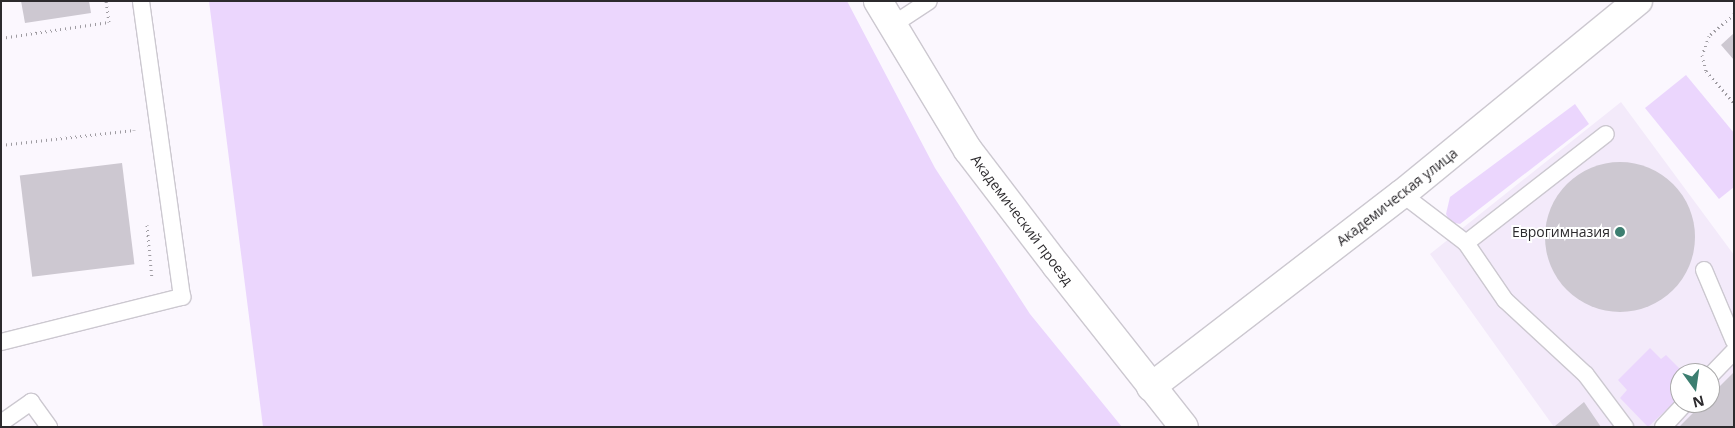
<!DOCTYPE html>
<html>
<head>
<meta charset="utf-8">
<style>
  body { margin:0 }
  #map { position:relative; width:1735px; height:428px; overflow:hidden; background:#fbf7fe; font-family:"Open Sans",sans-serif }
  div>[style] { position:absolute }
  .built>* { inset:0; background:#f3eafa }
  .green>* { inset:0; background:#ebd6fd }
  .building>* { inset:0; background:#cdc8d1; transform-origin:0 0 }
  .round { border-radius:50% }
  .path>* { height:3px; margin-top:-1.5px; transform-origin:0; background:repeating-linear-gradient(90deg,#9f9ca2 0 1px,transparent 0 5px) }
  .roads { filter:drop-shadow(1px 0 #ccc8d0) drop-shadow(-1px 0 #ccc8d0) drop-shadow(0 1px #ccc8d0) drop-shadow(0 -1px #ccc8d0) }
  .service>* { height:16px; margin:-8px; padding:0 8px; transform-origin:8px; border-radius:8px; background:#fff }
  .minor>* { height:28px; margin:-14px; padding:0 14px; transform-origin:14px; border-radius:14px; background:#fff }
  .dots>* { width:14px; height:14px; translate:-50% -50%; box-sizing:border-box; border:2px solid #fff; border-radius:50% }
  span { translate:-50% -50%; white-space:nowrap; text-align:center; line-height:1.15; -webkit-text-stroke:4px #fff; paint-order:stroke }
  .street-label { font-size:14px; color:#2c2a2d }
  .poi-label { font-size:14px; color:#2c2a2d }
  .right { translate:-100% -50%; text-align:right }
  .frame { position:absolute; inset:0; border:2px solid #2c2a2d; pointer-events:none }
  .north { position:absolute; left:1670px; top:363px; width:50px; height:50px; box-sizing:border-box; background:#fff; border:1px solid #abaaab; border-radius:50%; rotate:166deg; font-size:14px; font-weight:700; line-height:20px; text-align:center; color:#2c2a2d }
  .north::after { content:''; display:block; margin:auto; width:18px; height:22px; background:#3c7e70; clip-path:polygon(50% 0,100% 100%,50% 72%,0 100%) }
</style>
</head>
<body>
<div id="map">
  <div class="built">
    <i style="clip-path:polygon(evenodd,1621px 102px,1734px 255px,1734px 427px,1554px 427px,1430px 254px,1621px 102px,1680px 373px,1710px 373px,1710px 403px,1680px 403px,1680px 373px)"></i>
  </div>
  <div class="green">
    <i style="clip-path:polygon(209px 1px,847px 1px,935px 168px,1030px 314px,1122px 427px,263px 427px)"></i>
    <i style="clip-path:polygon(1686px 75px,1734px 133px,1734px 187px,1719px 199px,1645px 108px)"></i>
    <i style="clip-path:polygon(1575px 104px,1589px 124px,1460px 224px,1450px 222px,1446px 214px,1450px 197px)"></i>
    <i style="clip-path:polygon(1650px 348px,1661px 359px,1666px 355px,1684px 373px,1680px 373px,1680px 397px,1648px 427px,1620px 398px,1627px 390px,1618px 380px)"></i>
  </div>
  <div class="building">
    <i style="clip-path:polygon(21px 1px,89px 1px,91px 13px,25px 23px)"></i>
    <i style="clip-path:polygon(1734px 33px,1734px 60px,1721px 45px)"></i>
    <i class="round" style="left:1545px;top:162px;width:150px;height:150px"></i>
    <i style="left:122px;top:163px;width:102px;height:103px;rotate:83deg"></i>
    <i style="clip-path:polygon(1734px 372px,1734px 427px,1679px 427px,1703px 403px,1710px 403px,1710px 396px)"></i>
    <i style="clip-path:polygon(1584px 402px,1601px 427px,1556px 427px,1555px 426px)"></i>
  </div>
  <div class="path">
    <i style="left:1734px;top:14px;width:33px;rotate:139deg"></i>
    <i style="left:1709px;top:36px;width:20px;rotate:110deg"></i>
    <i style="left:1702px;top:55px;width:16px;rotate:76deg"></i>
    <i style="left:1706px;top:71px;width:43px;rotate:48.8deg"></i>
    <i style="left:1px;top:38px;width:109px;rotate:-8.4deg"></i>
    <i style="left:109px;top:22px;width:21px;rotate:-98deg"></i>
    <i style="left:1px;top:145px;width:134px;rotate:-6.4deg"></i>
    <i style="left:134px;top:130px;width:2px;rotate:90deg"></i>
    <i style="left:147px;top:225px;width:54px;rotate:84.7deg"></i>
  </div>
  <div class="roads">
    <div class="service">
      <i style="left:891px;top:26px;width:45px;rotate:-33.3deg"></i>
      <i style="left:1402px;top:194px;width:81px;rotate:37.4deg"></i>
      <i style="left:1466px;top:243px;width:177px;rotate:-37.9deg"></i>
      <i style="left:1466px;top:243px;width:69px;rotate:55.6deg"></i>
      <i style="left:1505px;top:300px;width:110px;rotate:42.8deg"></i>
      <i style="left:1586px;top:375px;width:65px;rotate:53.1deg"></i>
      <i style="left:1704px;top:270px;width:77px;rotate:67.1deg"></i>
      <i style="left:1px;top:342px;width:187px;rotate:-14deg"></i>
      <i style="left:182px;top:297px;width:299px;rotate:-97.9deg"></i>
      <i style="left:1710px;top:376px;width:35px;rotate:-46deg"></i>
      <i style="left:1px;top:423px;width:37px;rotate:-35deg"></i>
      <i style="left:31px;top:402px;width:31px;rotate:54deg"></i>
      <i style="left:1663px;top:427px;width:33px;rotate:-47deg"></i>
    </div>
    <div class="minor">
      <i style="left:878px;top:1px;width:174px;rotate:58.9deg"></i>
      <i style="left:968px;top:150px;width:145px;rotate:52.6deg"></i>
      <i style="left:1056px;top:265px;width:206px;rotate:51.7deg"></i>
      <i style="left:1151px;top:387px;width:317px;rotate:-37.6deg"></i>
      <i style="left:1402px;top:194px;width:305px;rotate:-39.3deg"></i>
    </div>
  </div>
  <div class="dots">
    <i style="left:1620px;top:232px;background:#3c7e70"></i>
  </div>
  <div class="street-label">
    <span style="left:1397px;top:197px;rotate:-38deg">Академическая улица</span>
    <span style="left:1022px;top:220px;rotate:53deg">Академический проезд</span>
  </div>
  <div class="poi-label">
    <span class="right" style="left:1610px;top:232px">Еврогимназия</span>
  </div>
  <div class="frame"></div>
  <div class="north">N</div>
</div>
</body>
</html>
